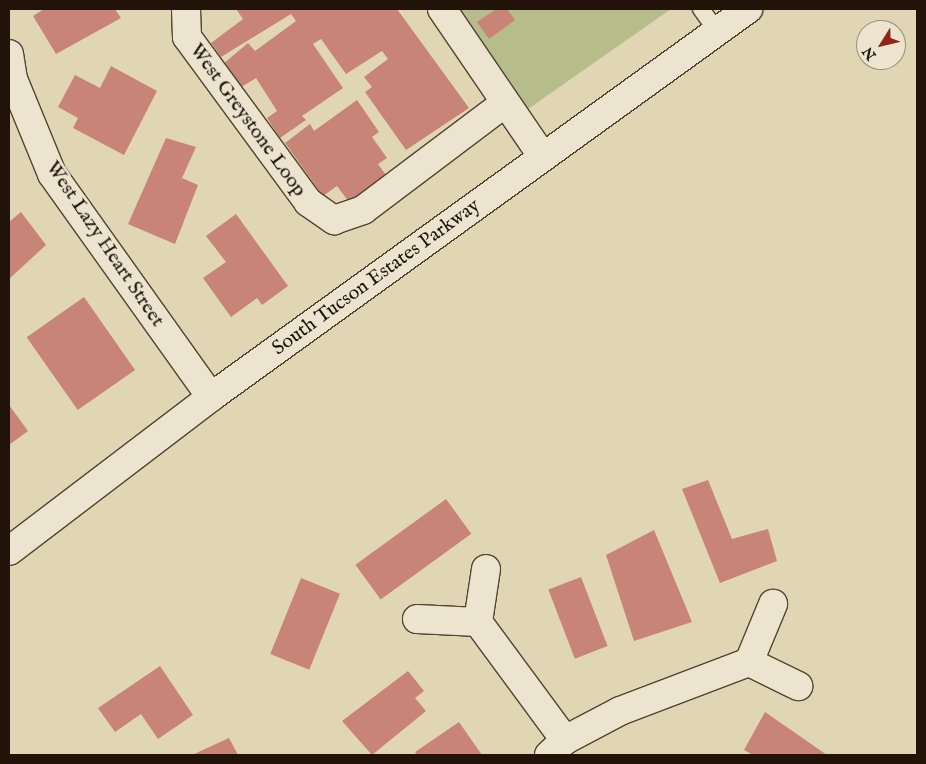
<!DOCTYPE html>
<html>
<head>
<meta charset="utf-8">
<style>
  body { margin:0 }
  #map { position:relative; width:926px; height:764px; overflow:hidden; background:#e1d6b3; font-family:"IM FELL English",serif }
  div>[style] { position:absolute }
  .green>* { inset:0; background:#b7bd8a }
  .building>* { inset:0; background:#c88476; transform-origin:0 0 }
  .roads { filter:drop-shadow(1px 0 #514432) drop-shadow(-1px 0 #514432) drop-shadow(0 1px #514432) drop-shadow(0 -1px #514432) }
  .service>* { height:16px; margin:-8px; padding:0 8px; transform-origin:8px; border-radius:8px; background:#ece4ce }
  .minor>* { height:28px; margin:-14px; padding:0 14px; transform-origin:14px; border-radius:14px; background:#ece4ce }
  span { translate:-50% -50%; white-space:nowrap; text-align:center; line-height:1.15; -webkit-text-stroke:5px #ece4ce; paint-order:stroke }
  .street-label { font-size:20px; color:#211307 }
  .frame { position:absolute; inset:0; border:10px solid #211307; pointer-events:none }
  .north { position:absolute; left:856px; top:20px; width:50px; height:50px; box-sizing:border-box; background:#ece4ce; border:1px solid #9b907e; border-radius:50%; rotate:234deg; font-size:14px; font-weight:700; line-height:20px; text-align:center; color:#211307 }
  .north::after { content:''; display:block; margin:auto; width:18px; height:22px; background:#8f2418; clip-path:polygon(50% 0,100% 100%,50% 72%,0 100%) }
</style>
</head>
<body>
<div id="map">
  <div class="green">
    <i style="clip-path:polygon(457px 9px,671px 9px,528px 109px)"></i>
  </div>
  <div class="building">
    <i style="clip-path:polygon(44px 9px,115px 9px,121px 18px,56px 54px,33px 16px)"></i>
    <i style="clip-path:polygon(236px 9px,397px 9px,469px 108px,406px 150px,365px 92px,372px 87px,364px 77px,388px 59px,382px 51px,346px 74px,321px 39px,313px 44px,343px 88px,302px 116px,306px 120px,280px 138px,267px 118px,277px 111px,256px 78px,238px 89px,223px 64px,248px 43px,255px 51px,296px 21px,291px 14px,221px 57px,211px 43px,243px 19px)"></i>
    <i style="clip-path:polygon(496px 9px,507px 9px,515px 20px,489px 39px,477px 22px)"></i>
    <i style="clip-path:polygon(111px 66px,157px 91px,124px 155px,73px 128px,78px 118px,58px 107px,75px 75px,100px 88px)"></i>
    <i style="clip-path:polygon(357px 100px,379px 132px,372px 137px,387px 158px,378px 164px,386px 175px,349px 202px,337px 186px,323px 196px,285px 143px,310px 124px,314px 131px)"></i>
    <i style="clip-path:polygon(166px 138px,196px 147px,182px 178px,198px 185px,175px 244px,128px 224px)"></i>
    <i style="clip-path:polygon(21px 212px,46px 245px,9px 279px,9px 222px)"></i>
    <i style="clip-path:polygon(236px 214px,288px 286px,262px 305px,257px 298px,231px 317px,203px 278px,226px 262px,206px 236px)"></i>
    <i style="left:84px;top:297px;width:89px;height:70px;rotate:55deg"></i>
    <i style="clip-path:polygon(9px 405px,28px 431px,9px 445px)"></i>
    <i style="clip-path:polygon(708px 480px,732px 539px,768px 529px,777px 561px,720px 583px,682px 489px)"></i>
    <i style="left:446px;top:499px;width:43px;height:112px;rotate:54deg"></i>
    <i style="clip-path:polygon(654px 530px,692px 622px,634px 641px,606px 555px)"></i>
    <i style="left:581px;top:577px;width:74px;height:35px;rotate:69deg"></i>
    <i style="left:301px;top:578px;width:42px;height:82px;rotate:22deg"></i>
    <i style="clip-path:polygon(160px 666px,193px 715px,158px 739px,141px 714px,115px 732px,98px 708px)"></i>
    <i style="clip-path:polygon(408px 671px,424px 691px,415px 698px,426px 711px,372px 755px,342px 721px)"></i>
    <i style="clip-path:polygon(765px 712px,827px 755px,753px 755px,744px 750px)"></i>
    <i style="clip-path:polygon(459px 722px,482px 755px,417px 755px,415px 752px)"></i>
    <i style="clip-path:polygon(229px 738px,238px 755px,192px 755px)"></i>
  </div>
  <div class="roads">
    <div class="service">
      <i style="left:701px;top:9px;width:27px;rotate:54deg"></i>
    </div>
    <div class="minor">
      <i style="left:186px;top:9px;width:28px;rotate:88deg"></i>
      <i style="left:187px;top:37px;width:205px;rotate:53.7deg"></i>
      <i style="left:308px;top:202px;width:32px;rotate:35deg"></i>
      <i style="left:334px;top:220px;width:31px;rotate:-19deg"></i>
      <i style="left:363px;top:210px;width:178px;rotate:-37deg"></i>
      <i style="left:442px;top:9px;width:179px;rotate:55.7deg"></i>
      <i style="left:9px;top:54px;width:25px;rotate:81deg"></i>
      <i style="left:13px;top:79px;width:103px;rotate:67.7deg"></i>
      <i style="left:52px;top:174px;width:274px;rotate:54.5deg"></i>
      <i style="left:9px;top:551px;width:254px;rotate:-37.3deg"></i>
      <i style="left:211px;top:397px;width:663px;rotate:-35.85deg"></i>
      <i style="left:486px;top:569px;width:54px;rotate:98.6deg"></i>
      <i style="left:478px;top:622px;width:147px;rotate:53.6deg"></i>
      <i style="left:417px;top:619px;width:61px;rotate:2.8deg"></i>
      <i style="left:749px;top:662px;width:63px;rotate:-67.5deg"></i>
      <i style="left:549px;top:755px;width:22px;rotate:-43deg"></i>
      <i style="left:565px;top:740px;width:62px;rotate:-27.8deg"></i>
      <i style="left:620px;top:711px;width:138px;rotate:-20.8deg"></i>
      <i style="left:749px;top:662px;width:55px;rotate:26.1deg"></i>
    </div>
  </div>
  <div class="street-label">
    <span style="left:248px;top:120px;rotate:54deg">West Greystone Loop</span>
    <span style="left:105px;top:244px;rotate:56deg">West Lazy Heart Street</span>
    <span style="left:376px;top:277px;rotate:-36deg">South Tucson Estates Parkway</span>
  </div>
  <div class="frame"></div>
  <div class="north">N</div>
</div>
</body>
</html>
